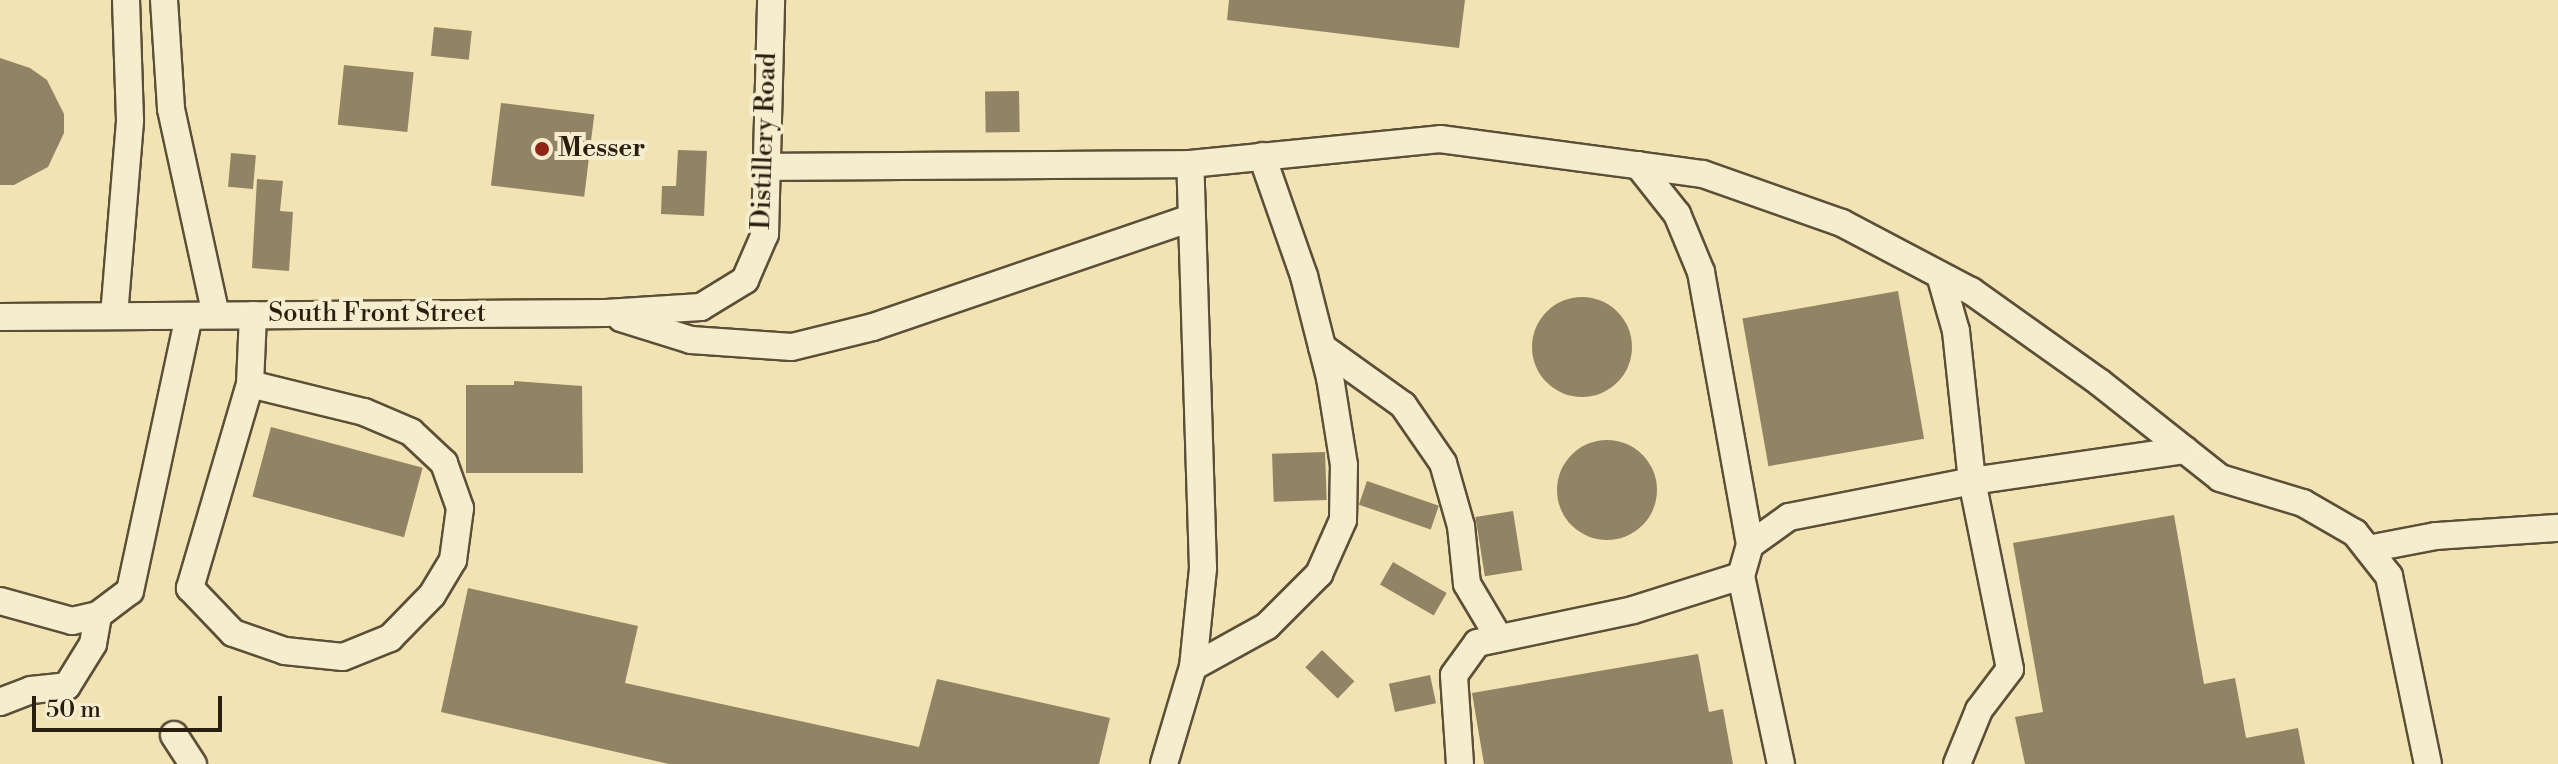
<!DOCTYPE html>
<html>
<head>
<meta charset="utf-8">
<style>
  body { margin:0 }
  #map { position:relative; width:2558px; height:764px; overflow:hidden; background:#f1e3b3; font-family:"Libre Bodoni",serif }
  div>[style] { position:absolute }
  .building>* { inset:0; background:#918464; transform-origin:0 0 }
  .round { border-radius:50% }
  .roads { filter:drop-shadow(2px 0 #5c4f38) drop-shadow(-2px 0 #5c4f38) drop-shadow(0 2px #5c4f38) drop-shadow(0 -2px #5c4f38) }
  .minor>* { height:26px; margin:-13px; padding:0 13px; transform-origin:13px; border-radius:13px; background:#f6edce }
  .dots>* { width:22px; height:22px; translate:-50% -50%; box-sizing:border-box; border:4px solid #f6edce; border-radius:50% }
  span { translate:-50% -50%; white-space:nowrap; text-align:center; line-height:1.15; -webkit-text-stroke:8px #f6edce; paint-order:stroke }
  .street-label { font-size:26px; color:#2a1e0f }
  .poi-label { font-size:26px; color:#2a1e0f; font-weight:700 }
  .left { translate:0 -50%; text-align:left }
  .scale { position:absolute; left:32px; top:696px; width:190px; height:36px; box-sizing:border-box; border:4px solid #2a1e0f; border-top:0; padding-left:10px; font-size:24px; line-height:28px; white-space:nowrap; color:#2a1e0f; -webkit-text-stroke:6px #f6edce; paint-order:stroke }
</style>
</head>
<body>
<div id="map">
  <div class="building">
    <i style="clip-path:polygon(1229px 0,1465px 0,1459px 48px,1227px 20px)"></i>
    <i style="left:434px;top:27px;width:38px;height:29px;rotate:6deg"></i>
    <i style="clip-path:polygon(0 58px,30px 68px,47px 80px,64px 114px,64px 133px,48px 167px,14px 185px,0 185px)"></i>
    <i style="left:344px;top:65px;width:70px;height:60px;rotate:6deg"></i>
    <i style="left:1019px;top:91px;width:41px;height:34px;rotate:89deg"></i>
    <i style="left:501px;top:103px;width:94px;height:83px;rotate:7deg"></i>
    <i style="clip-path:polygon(678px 150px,707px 151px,704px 216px,661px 214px,662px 186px,676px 186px)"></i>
    <i style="left:231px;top:153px;width:25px;height:34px;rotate:5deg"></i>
    <i style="clip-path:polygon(257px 179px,283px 181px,280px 211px,293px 212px,289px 271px,252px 268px)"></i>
    <i style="left:1898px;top:291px;width:150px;height:158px;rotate:80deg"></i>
    <i class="round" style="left:1532px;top:297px;width:100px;height:100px"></i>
    <i style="clip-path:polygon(514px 381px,582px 386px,583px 473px,466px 473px,466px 385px,514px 385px)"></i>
    <i style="left:271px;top:427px;width:157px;height:72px;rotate:15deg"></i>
    <i class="round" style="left:1557px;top:440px;width:100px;height:100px"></i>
    <i style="left:1325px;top:452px;width:48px;height:53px;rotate:88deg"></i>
    <i style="left:1367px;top:481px;width:76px;height:25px;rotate:19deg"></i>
    <i style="left:1513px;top:511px;width:60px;height:38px;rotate:81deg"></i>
    <i style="clip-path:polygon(2174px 515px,2204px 684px,2235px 678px,2246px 738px,2298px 728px,2305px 764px,2025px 764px,2015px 717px,2043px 712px,2013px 543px)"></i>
    <i style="left:1393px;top:562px;width:62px;height:26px;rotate:30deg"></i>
    <i style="clip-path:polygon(468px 588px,638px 626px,625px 683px,919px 747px,937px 679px,1110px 718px,1099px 764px,669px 764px,441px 712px)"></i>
    <i style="left:1322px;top:650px;width:45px;height:24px;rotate:44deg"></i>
    <i style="clip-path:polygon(1698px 654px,1709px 712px,1723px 709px,1733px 764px,1484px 764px,1472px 693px)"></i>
    <i style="left:1430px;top:675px;width:29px;height:42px;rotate:78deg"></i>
  </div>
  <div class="roads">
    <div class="minor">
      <i style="left:164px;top:0;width:109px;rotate:86.3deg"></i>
      <i style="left:171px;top:109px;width:211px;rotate:77.7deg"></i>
      <i style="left:1638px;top:165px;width:63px;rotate:51.5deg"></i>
      <i style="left:1677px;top:214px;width:63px;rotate:67.5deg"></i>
      <i style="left:1701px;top:272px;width:277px;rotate:79.8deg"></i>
      <i style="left:765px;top:167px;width:425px;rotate:-0.4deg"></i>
      <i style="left:1190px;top:164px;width:251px;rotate:-5.7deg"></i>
      <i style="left:1440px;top:139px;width:265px;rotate:7.6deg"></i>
      <i style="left:1703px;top:174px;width:147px;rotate:19.4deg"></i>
      <i style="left:1842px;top:223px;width:146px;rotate:27.8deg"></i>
      <i style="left:1971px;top:291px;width:157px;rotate:35.4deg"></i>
      <i style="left:2099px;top:382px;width:154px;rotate:38.4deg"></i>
      <i style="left:2220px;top:478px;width:87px;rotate:16.8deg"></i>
      <i style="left:2303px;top:503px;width:60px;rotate:30deg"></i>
      <i style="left:2355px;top:533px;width:55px;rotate:51.7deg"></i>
      <i style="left:2389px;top:576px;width:192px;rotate:78.3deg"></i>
      <i style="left:114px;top:316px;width:197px;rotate:-85.3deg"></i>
      <i style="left:130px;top:120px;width:120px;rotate:-91.9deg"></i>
      <i style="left:0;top:317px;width:606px;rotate:-0.38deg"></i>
      <i style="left:606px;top:313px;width:95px;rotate:-3.6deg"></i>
      <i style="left:701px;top:307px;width:52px;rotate:-31.5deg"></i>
      <i style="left:745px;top:280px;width:50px;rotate:-66.5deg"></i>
      <i style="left:765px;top:234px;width:234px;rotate:-88.5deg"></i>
      <i style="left:621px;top:318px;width:73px;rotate:17.4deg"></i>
      <i style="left:691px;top:340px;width:101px;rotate:4deg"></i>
      <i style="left:792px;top:347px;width:83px;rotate:-13.9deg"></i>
      <i style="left:873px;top:327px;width:336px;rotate:-18.9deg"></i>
      <i style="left:1322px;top:347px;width:100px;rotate:35.6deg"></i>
      <i style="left:1403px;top:405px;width:70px;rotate:55.4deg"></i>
      <i style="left:1443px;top:463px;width:66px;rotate:74.1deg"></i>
      <i style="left:1461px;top:526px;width:58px;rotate:84.1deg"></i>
      <i style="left:1467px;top:584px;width:63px;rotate:59.3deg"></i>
      <i style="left:250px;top:384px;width:213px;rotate:106.4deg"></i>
      <i style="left:190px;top:588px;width:62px;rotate:46.3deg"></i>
      <i style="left:233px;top:633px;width:55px;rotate:19.1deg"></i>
      <i style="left:285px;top:651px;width:58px;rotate:5.9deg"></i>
      <i style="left:343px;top:657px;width:51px;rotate:-22deg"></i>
      <i style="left:390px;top:638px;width:60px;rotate:-45.7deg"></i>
      <i style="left:432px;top:595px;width:41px;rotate:-59deg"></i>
      <i style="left:453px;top:560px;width:52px;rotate:-82.3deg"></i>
      <i style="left:460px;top:508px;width:48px;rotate:-109.6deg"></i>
      <i style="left:444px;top:463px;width:45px;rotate:-136.8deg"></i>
      <i style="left:411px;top:432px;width:51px;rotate:-156.9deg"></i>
      <i style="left:364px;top:412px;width:117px;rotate:-166.2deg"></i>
      <i style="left:250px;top:384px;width:69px;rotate:-87.5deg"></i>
      <i style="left:2368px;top:549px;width:69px;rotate:-10.8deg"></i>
      <i style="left:2436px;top:536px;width:122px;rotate:-3.8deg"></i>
      <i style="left:1741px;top:576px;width:192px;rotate:78deg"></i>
      <i style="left:0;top:601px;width:75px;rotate:15.5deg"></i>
      <i style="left:72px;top:621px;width:27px;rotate:-13deg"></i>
      <i style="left:98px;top:615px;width:40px;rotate:-37deg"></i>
      <i style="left:130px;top:591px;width:281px;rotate:-77.9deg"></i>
      <i style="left:1193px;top:667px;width:85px;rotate:-29deg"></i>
      <i style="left:1267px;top:626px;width:74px;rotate:-45deg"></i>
      <i style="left:1319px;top:574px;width:59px;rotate:-66deg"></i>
      <i style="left:1343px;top:520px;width:55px;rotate:-89deg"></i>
      <i style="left:1344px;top:465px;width:88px;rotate:-99.1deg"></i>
      <i style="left:1330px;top:378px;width:105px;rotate:-104.3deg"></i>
      <i style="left:1304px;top:276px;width:127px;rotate:-109.3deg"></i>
      <i style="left:0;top:702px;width:33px;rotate:-21deg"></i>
      <i style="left:31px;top:690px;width:36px;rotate:-6deg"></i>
      <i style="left:67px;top:686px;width:49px;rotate:-58.2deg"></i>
      <i style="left:93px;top:644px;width:29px;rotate:-80deg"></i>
      <i style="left:174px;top:735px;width:35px;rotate:57deg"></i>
      <i style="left:1164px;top:764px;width:101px;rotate:-73.4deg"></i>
      <i style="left:1193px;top:667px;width:100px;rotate:-84.2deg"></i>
      <i style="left:1203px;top:568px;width:404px;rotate:-91.8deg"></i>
      <i style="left:1460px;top:764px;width:89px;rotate:-93.9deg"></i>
      <i style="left:1454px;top:675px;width:39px;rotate:-54deg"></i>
      <i style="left:1477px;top:643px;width:159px;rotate:-11.9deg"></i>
      <i style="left:1633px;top:610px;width:113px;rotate:-17.5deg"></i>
      <i style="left:1741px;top:576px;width:32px;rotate:-74deg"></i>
      <i style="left:1750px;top:545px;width:48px;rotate:-35.7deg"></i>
      <i style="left:1789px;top:517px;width:187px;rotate:-11.1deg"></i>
      <i style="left:1972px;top:481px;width:151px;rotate:-96.1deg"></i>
      <i style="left:1956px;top:331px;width:58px;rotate:-105.9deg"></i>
      <i style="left:1957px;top:764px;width:58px;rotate:-67.8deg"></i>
      <i style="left:1979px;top:710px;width:51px;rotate:-52.9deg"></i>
      <i style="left:2010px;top:669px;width:192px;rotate:-101.4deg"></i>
      <i style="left:1972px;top:481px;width:215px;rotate:-8.3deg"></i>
    </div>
  </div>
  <div class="dots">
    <i style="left:542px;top:149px;background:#8f2418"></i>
  </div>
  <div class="street-label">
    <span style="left:765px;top:141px;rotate:-88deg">Distillery Road</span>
    <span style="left:377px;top:314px">South Front Street</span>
  </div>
  <div class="poi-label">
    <span class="left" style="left:558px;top:149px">Messer</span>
  </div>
  <div class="scale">50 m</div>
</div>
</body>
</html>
